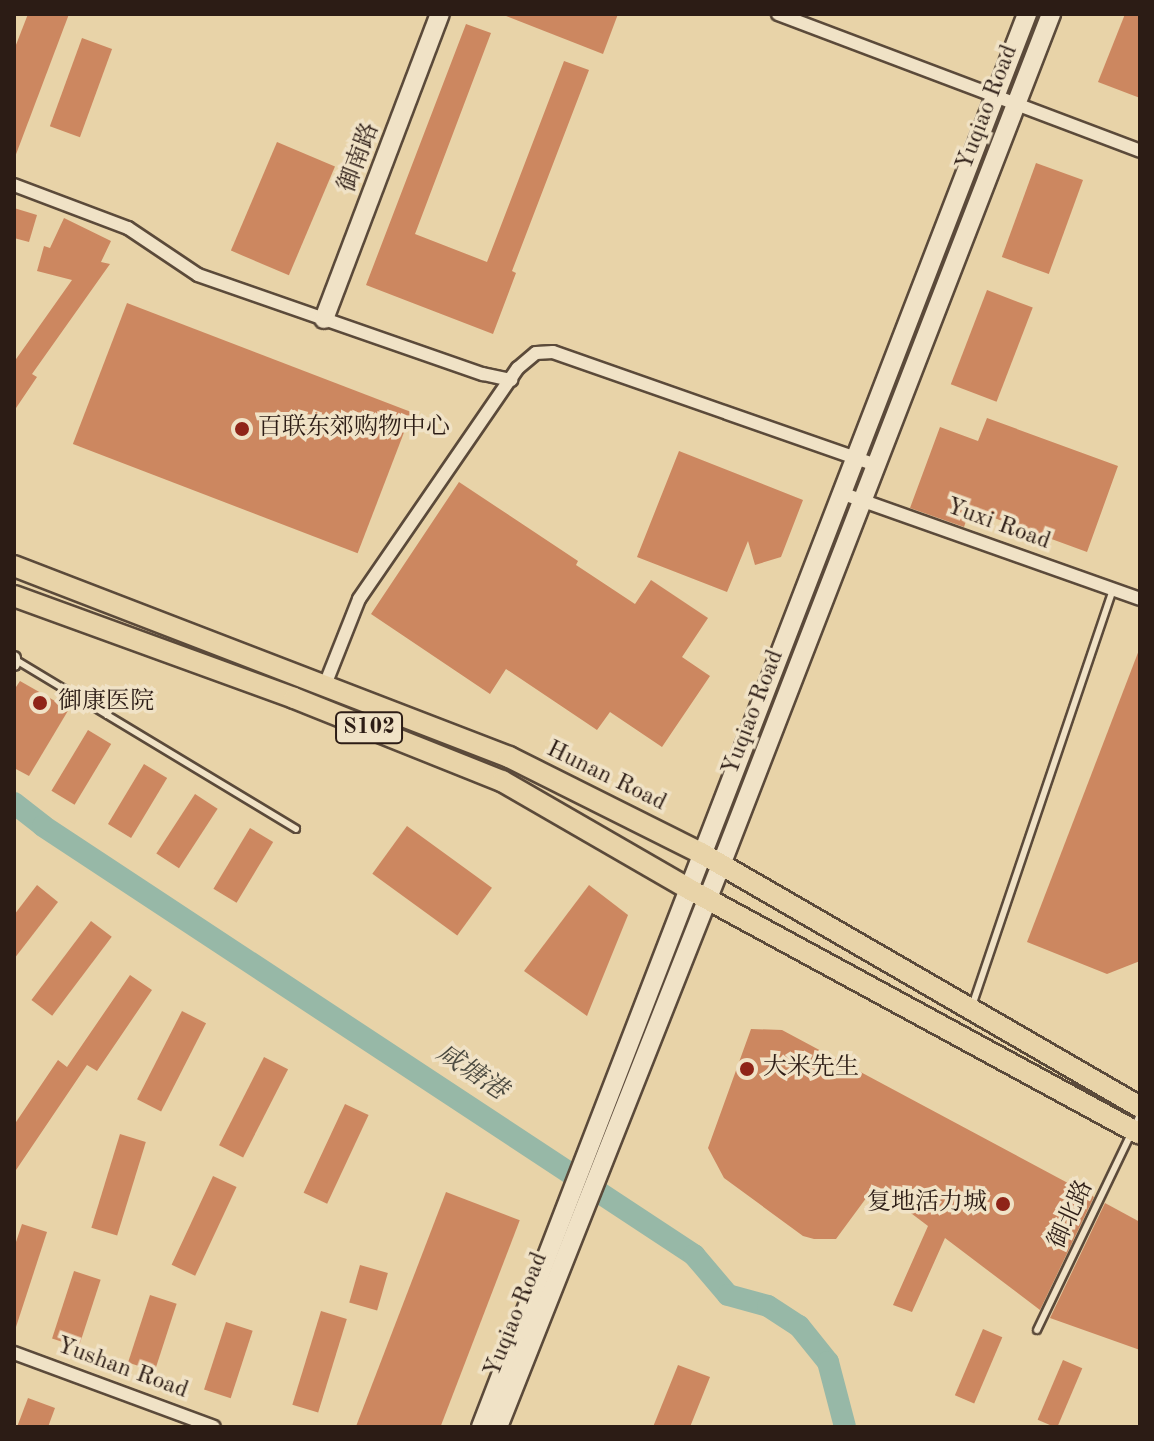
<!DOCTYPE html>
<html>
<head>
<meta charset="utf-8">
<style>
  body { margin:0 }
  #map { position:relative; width:1154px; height:1441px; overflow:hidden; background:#e8d3a8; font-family:"Old Standard TT","Noto Serif SC",serif }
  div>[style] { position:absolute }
  .river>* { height:22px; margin:-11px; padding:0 11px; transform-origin:11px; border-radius:11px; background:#97b8a7 }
  .building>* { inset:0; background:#cc8760; transform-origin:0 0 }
  .roads { filter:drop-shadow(2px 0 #5b4a3a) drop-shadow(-2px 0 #5b4a3a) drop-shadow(0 2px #5b4a3a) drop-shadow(0 -2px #5b4a3a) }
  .lane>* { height:6px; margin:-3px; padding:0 3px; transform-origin:3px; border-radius:3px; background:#f0e2c6 }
  .street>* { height:12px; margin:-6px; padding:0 6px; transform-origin:6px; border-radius:6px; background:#f0e2c6 }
  .secondary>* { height:18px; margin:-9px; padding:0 9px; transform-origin:9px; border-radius:9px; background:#f0e2c6 }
  .primary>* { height:20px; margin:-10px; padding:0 10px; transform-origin:10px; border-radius:10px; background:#e8d3a8 }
  .dots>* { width:22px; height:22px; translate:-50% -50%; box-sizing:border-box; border:4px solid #f0e2c6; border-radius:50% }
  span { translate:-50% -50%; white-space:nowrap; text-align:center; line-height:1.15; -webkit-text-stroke:7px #f0e2c6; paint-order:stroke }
  .shield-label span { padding:2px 6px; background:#f0e2c6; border:2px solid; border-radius:6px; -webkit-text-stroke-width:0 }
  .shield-label { font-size:22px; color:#2c1c15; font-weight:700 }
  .street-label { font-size:24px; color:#2c1c15 }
  .poi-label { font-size:24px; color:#2c1c15 }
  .left { translate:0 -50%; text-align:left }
  .right { translate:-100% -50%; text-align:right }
  .water-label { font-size:26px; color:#4c4b41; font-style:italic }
  .frame { position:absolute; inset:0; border:16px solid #2c1c15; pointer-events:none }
</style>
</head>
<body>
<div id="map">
  <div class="river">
    <i style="left:14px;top:803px;width:37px;rotate:38deg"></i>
    <i style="left:43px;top:826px;width:780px;rotate:33.38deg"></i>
    <i style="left:694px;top:1255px;width:52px;rotate:49.6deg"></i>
    <i style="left:728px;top:1295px;width:41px;rotate:15.4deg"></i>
    <i style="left:768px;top:1306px;width:37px;rotate:33deg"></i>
    <i style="left:799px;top:1326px;width:46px;rotate:51.1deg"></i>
    <i style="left:828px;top:1362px;width:67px;rotate:75.3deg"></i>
  </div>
  <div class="building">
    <i style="clip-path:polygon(28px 14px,69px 14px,15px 157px,14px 50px)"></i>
    <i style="clip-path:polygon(501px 14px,618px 14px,603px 54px)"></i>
    <i style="clip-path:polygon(1125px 14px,1140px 14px,1140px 98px,1098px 82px)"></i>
    <i style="clip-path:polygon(466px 24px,491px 33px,415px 234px,487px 262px,564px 61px,589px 70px,512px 271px,516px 273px,493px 334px,366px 285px)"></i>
    <i style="left:82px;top:38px;width:32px;height:94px;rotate:20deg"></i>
    <i style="left:277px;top:142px;width:63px;height:118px;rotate:23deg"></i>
    <i style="left:1036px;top:163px;width:50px;height:100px;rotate:20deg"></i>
    <i style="clip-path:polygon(14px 208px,37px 215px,29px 242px,14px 238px)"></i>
    <i style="clip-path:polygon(64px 218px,111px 241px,101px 262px,110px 264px,32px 374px,37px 377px,14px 411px,14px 362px,72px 280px,37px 271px,44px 246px,50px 248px)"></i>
    <i style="left:987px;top:290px;width:49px;height:101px;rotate:21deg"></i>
    <i style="left:127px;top:303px;width:305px;height:151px;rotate:21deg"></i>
    <i style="clip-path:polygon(987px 418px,1118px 466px,1087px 552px,970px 509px,964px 527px,910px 508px,940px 427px,978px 441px)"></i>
    <i style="clip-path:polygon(679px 451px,803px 500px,781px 557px,755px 565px,748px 541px,727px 592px,637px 557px)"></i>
    <i style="clip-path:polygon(459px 482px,578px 561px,576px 565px,635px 604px,651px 580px,708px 618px,682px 657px,710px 676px,662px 747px,610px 712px,597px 730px,506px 669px,490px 694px,371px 614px)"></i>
    <i style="clip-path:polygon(1139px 650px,1140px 961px,1107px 974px,1027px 942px)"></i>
    <i style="clip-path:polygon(20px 681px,69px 709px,29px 776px,14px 768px,14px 690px)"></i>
    <i style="left:88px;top:730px;width:27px;height:71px;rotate:31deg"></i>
    <i style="left:144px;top:764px;width:27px;height:70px;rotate:31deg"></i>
    <i style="left:195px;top:794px;width:27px;height:71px;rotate:33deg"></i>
    <i style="left:407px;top:826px;width:105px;height:59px;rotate:36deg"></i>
    <i style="left:250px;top:828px;width:27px;height:71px;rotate:31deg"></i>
    <i style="clip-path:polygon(37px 885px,58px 902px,14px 959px,14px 915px)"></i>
    <i style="clip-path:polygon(589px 885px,628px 915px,587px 1016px,524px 971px)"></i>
    <i style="left:91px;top:921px;width:26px;height:99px;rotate:37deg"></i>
    <i style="clip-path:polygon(130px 975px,152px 990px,97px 1071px,87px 1065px,14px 1173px,14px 1125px,58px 1060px,67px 1067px)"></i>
    <i style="left:182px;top:1011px;width:27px;height:99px;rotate:27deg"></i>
    <i style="clip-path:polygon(751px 1029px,782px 1030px,1094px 1197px,1040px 1310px,945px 1238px,912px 1312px,893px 1305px,928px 1226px,875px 1186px,836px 1239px,814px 1239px,803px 1236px,724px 1178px,708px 1148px)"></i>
    <i style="left:264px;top:1057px;width:27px;height:99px;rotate:27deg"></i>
    <i style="left:345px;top:1104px;width:26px;height:98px;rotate:25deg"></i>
    <i style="left:120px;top:1134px;width:27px;height:98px;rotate:17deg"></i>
    <i style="left:213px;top:1176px;width:26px;height:98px;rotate:25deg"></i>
    <i style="left:446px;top:1192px;width:79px;height:251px;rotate:21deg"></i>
    <i style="clip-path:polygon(1105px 1203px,1140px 1222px,1140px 1350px,1050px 1318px)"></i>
    <i style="clip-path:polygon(22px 1224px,47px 1232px,16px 1327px,14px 1248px)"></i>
    <i style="left:360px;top:1265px;width:29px;height:39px;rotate:16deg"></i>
    <i style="left:74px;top:1271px;width:28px;height:71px;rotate:18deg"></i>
    <i style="left:150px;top:1295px;width:28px;height:71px;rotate:18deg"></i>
    <i style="left:321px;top:1311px;width:27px;height:98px;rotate:17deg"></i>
    <i style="left:226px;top:1322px;width:28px;height:71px;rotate:18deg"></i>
    <i style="left:983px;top:1329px;width:21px;height:72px;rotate:23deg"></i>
    <i style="left:1063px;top:1360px;width:21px;height:65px;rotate:23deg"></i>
    <i style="clip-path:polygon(678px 1365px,710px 1377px,690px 1427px,653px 1427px)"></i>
    <i style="clip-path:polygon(28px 1398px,55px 1408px,48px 1427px,17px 1427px)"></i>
  </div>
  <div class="roads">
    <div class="lane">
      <i style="left:16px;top:660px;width:327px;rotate:31.1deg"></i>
      <i style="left:972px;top:1006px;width:440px;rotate:-71.3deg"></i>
      <i style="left:1037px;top:1330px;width:238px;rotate:-64.4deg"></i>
    </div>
    <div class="street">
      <i style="left:778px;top:14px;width:387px;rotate:20.7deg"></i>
      <i style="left:14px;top:185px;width:122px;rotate:20.7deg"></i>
      <i style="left:128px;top:228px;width:84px;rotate:33.9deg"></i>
      <i style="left:198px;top:275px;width:302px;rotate:19.2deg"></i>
      <i style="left:483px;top:374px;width:29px;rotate:12deg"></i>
      <i style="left:841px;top:493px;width:317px;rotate:19.5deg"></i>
      <i style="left:14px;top:658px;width:6px;rotate:90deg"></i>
      <i style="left:325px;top:685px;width:92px;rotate:-68.4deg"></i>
      <i style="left:359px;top:599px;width:280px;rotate:-55.5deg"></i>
      <i style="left:518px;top:368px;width:23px;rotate:-40deg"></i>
      <i style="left:536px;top:353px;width:17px;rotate:-3deg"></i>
      <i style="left:553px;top:352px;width:342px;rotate:19.3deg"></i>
      <i style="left:14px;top:1353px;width:213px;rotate:20.3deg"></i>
    </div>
    <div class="secondary">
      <i style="left:324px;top:319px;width:326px;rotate:-69.2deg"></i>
      <i style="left:481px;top:1427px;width:1515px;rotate:-68.87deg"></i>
      <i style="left:498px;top:1427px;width:605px;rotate:-68.36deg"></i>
      <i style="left:721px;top:865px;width:913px;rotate:-68.8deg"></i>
    </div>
    <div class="primary">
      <i style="left:14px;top:566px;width:531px;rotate:21.1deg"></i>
      <i style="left:509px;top:757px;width:215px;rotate:26.6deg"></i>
      <i style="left:701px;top:853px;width:507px;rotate:30.05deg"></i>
      <i style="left:14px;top:596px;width:298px;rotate:20deg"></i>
      <i style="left:294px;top:698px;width:224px;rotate:21.8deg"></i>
      <i style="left:502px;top:781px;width:214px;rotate:30deg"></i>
      <i style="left:687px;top:888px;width:515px;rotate:28.5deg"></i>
    </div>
  </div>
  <div class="dots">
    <i style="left:242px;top:429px;background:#8f2418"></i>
    <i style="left:40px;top:703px;background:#8f2418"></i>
    <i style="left:747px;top:1069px;background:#8f2418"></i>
    <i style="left:1003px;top:1204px;background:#8f2418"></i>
  </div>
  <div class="shield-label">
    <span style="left:369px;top:728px">S102</span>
  </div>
  <div class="street-label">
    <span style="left:988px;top:108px;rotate:-69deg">Yuqiao Road</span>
    <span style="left:360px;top:158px;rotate:-69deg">御南路</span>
    <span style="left:998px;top:525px;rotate:20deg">Yuxi Road</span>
    <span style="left:754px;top:713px;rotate:-69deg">Yuqiao Road</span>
    <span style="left:606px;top:777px;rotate:26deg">Hunan Road</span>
    <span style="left:1072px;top:1215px;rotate:-65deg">御北路</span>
    <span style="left:517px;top:1315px;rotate:-68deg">Yuqiao Road</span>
    <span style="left:122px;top:1369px;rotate:20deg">Yushan Road</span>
  </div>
  <div class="poi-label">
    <span class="left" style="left:258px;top:429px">百联东郊购物中心</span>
    <span class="left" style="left:58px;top:703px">御康医院</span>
    <span class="left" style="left:763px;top:1069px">大米先生</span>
    <span class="right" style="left:987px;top:1204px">复地活力城</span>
  </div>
  <div class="water-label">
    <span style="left:471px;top:1073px;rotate:34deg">咸塘港</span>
  </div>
  <div class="frame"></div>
</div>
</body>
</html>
